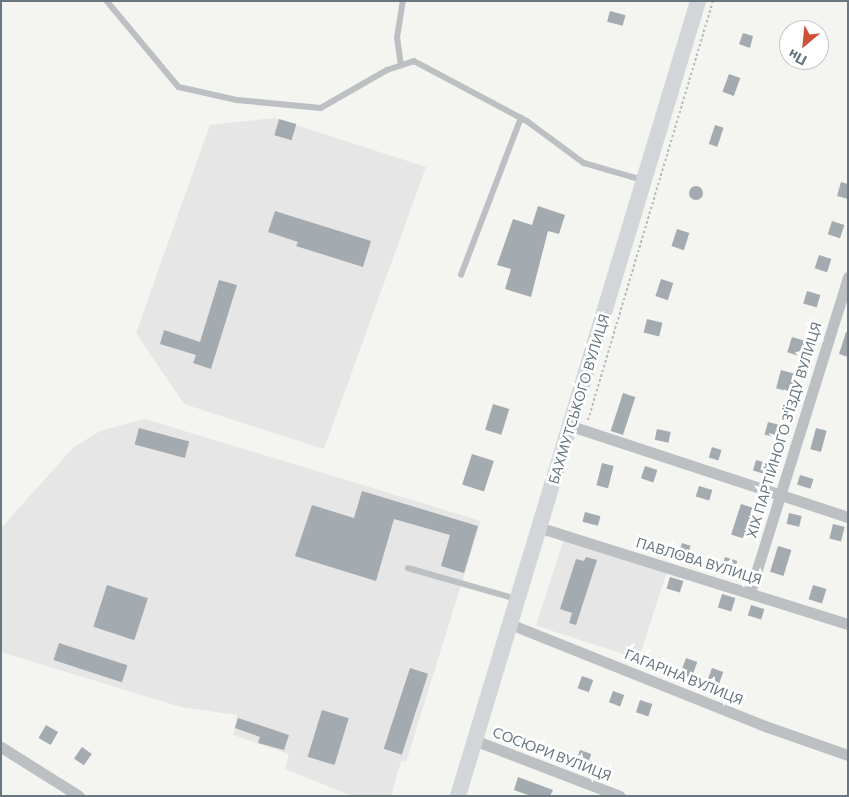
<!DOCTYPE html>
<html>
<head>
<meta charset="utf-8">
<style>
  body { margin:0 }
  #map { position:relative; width:849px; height:797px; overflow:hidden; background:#f4f4f1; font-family:Commissioner,sans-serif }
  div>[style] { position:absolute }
  .built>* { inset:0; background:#e5e6e5; transform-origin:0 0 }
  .building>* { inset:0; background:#a4abb0; transform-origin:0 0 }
  .round { border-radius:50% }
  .path>* { height:2px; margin-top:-1px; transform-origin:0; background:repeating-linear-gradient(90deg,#b6b9bb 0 2.5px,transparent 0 5px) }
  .service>* { height:5.5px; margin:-2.75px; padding:0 2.75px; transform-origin:2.75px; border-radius:2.75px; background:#bcc0c3 }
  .minor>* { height:11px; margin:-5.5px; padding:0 5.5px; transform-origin:5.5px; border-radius:5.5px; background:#bcc0c3 }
  .secondary>* { height:16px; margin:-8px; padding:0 8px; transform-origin:8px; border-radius:8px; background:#d2d6d9 }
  span { translate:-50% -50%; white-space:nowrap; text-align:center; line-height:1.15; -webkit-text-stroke:5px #fff; paint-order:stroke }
  .street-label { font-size:14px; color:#67767f }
  .frame { position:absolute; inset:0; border:2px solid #67767f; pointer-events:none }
  .north { position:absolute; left:779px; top:20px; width:50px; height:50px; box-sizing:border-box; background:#fff; border:1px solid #c2c8cc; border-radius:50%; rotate:208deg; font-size:14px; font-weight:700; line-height:20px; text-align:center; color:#67767f }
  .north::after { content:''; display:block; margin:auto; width:18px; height:22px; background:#cd5038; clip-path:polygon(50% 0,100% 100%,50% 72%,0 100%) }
</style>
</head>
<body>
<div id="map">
  <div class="built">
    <i style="clip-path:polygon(274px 118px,426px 167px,324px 449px,184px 404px,136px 333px,210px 125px)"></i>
    <i style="clip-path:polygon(145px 419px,481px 521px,406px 762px,401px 761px,391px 796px,352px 796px,285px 769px,289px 754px,233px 735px,237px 715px,181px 707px,1px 652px,1px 528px,73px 448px,100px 431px)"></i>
    <i style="left:564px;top:539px;width:108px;height:91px;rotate:18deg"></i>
  </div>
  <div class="building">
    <i style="left:610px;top:11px;width:16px;height:11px;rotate:15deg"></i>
    <i style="clip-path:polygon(743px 33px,753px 36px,750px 48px,739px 44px)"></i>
    <i style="left:729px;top:74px;width:12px;height:19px;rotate:20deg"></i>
    <i style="left:279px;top:119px;width:18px;height:17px;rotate:16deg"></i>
    <i style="left:715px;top:125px;width:9px;height:20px;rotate:18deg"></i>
    <i style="clip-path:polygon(841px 182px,848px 184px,848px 199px,837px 196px)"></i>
    <i class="round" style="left:689px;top:186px;width:14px;height:14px"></i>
    <i style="clip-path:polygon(538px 206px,565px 215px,559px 234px,548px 231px,531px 297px,505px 289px,511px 269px,497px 265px,513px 219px,532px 225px)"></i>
    <i style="clip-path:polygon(275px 211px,371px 241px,363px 267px,296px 246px,298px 242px,268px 232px)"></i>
    <i style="left:832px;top:221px;width:13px;height:14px;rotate:18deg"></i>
    <i style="left:677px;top:229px;width:13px;height:18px;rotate:18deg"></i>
    <i style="left:819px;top:255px;width:13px;height:14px;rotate:18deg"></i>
    <i style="left:661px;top:279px;width:13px;height:18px;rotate:18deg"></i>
    <i style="clip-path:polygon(219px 280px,237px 285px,211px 369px,193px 363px,196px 355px,160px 344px,164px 330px,200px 342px)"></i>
    <i style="left:807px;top:291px;width:14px;height:13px;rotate:17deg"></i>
    <i style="left:647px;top:319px;width:16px;height:14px;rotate:14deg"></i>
    <i style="clip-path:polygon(846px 332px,848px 332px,848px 357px,839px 354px)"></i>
    <i style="left:792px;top:337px;width:14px;height:16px;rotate:17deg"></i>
    <i style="left:781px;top:370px;width:16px;height:19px;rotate:15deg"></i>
    <i style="left:623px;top:393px;width:13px;height:40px;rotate:18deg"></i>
    <i style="left:493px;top:404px;width:17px;height:27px;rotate:17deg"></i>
    <i style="left:768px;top:422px;width:11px;height:13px;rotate:15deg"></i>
    <i style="left:139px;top:428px;width:52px;height:17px;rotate:15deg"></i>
    <i style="left:816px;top:428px;width:11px;height:22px;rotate:15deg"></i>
    <i style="left:657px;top:429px;width:14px;height:11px;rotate:12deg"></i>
    <i style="left:712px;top:447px;width:10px;height:11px;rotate:17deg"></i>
    <i style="left:472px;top:454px;width:23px;height:32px;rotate:18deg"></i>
    <i style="left:756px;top:460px;width:18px;height:11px;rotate:16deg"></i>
    <i style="left:602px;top:463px;width:12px;height:23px;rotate:14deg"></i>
    <i style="left:645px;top:466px;width:13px;height:13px;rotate:18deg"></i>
    <i style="left:800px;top:475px;width:14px;height:10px;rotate:17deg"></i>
    <i style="left:699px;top:486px;width:14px;height:11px;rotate:17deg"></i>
    <i style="clip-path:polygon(362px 491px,478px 526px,464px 573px,441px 566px,450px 535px,394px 519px,376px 581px,295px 556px,312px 505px,354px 518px)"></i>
    <i style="left:741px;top:504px;width:13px;height:32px;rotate:18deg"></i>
    <i style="left:585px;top:512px;width:16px;height:10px;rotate:15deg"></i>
    <i style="left:789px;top:513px;width:13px;height:11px;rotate:13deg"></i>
    <i style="left:833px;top:524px;width:12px;height:15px;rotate:14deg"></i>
    <i style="left:682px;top:543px;width:9px;height:14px;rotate:18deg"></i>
    <i style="left:778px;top:546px;width:14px;height:27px;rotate:17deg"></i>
    <i style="clip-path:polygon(586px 557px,597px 560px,576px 625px,569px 623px,572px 613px,560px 609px,576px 559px,584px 561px)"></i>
    <i style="left:725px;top:557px;width:13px;height:11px;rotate:18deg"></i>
    <i style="left:670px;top:577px;width:14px;height:12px;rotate:17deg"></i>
    <i style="left:107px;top:585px;width:43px;height:44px;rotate:18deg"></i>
    <i style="left:813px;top:585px;width:14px;height:15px;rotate:17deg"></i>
    <i style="left:722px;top:594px;width:14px;height:14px;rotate:17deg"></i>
    <i style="left:751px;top:605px;width:14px;height:11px;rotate:17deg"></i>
    <i style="left:59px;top:643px;width:72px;height:18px;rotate:18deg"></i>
    <i style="left:686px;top:658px;width:12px;height:17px;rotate:20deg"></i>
    <i style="left:410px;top:668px;width:19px;height:85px;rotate:18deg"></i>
    <i style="left:712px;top:668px;width:12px;height:15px;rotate:20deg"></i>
    <i style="left:582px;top:676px;width:12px;height:13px;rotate:20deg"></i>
    <i style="left:613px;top:691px;width:12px;height:12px;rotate:20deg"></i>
    <i style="left:640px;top:700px;width:13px;height:13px;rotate:18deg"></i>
    <i style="left:322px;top:710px;width:28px;height:49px;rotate:17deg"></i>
    <i style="clip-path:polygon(238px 718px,289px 735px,284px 750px,258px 743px,260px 737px,235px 728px)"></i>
    <i style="left:46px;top:725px;width:14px;height:15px;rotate:30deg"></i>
    <i style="left:82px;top:747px;width:12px;height:14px;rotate:35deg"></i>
    <i style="left:580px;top:750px;width:12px;height:14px;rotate:20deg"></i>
    <i style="clip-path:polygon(518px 777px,553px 790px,550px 796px,531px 796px,514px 790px)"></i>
  </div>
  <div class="path">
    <i style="left:588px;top:420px;width:437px;rotate:-73.4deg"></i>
  </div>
  <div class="service">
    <i style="left:107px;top:1px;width:112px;rotate:50.1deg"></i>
    <i style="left:179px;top:87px;width:59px;rotate:12.6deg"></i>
    <i style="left:237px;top:100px;width:84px;rotate:5.4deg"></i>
    <i style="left:321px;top:108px;width:76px;rotate:-29.9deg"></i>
    <i style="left:387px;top:70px;width:28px;rotate:-18deg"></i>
    <i style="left:414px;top:61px;width:128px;rotate:28deg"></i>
    <i style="left:527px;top:121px;width:71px;rotate:36.4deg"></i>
    <i style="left:584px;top:163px;width:61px;rotate:16.1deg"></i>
    <i style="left:401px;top:66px;width:28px;rotate:-98deg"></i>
    <i style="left:397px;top:38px;width:37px;rotate:-81deg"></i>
    <i style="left:461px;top:275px;width:168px;rotate:-69.1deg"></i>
    <i style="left:408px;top:568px;width:113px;rotate:15.9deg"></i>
  </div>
  <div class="minor">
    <i style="left:571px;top:426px;width:292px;rotate:18.2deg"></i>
    <i style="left:541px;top:528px;width:322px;rotate:17.4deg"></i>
    <i style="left:750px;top:592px;width:330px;rotate:-72.7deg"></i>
    <i style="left:510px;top:624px;width:275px;rotate:21.8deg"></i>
    <i style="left:765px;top:726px;width:88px;rotate:19.3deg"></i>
    <i style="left:474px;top:740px;width:156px;rotate:21deg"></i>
    <i style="left:1px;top:747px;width:92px;rotate:32.1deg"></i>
  </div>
  <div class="secondary">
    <i style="left:458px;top:796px;width:830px;rotate:-73.2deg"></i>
  </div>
  <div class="street-label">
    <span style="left:579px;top:399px;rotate:-73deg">БАХМУТСЬКОГО ВУЛИЦЯ</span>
    <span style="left:784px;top:430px;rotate:-73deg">XIX ПАРТІЙНОГО З'ЇЗДУ ВУЛИЦЯ</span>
    <span style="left:699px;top:561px;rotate:17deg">ПАВЛОВА ВУЛИЦЯ</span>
    <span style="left:684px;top:677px;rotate:22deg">ГАГАРІНА ВУЛИЦЯ</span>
    <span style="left:552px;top:754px;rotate:21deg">СОСЮРИ ВУЛИЦЯ</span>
  </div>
  <div class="frame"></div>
  <div class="north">Пн</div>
</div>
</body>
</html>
